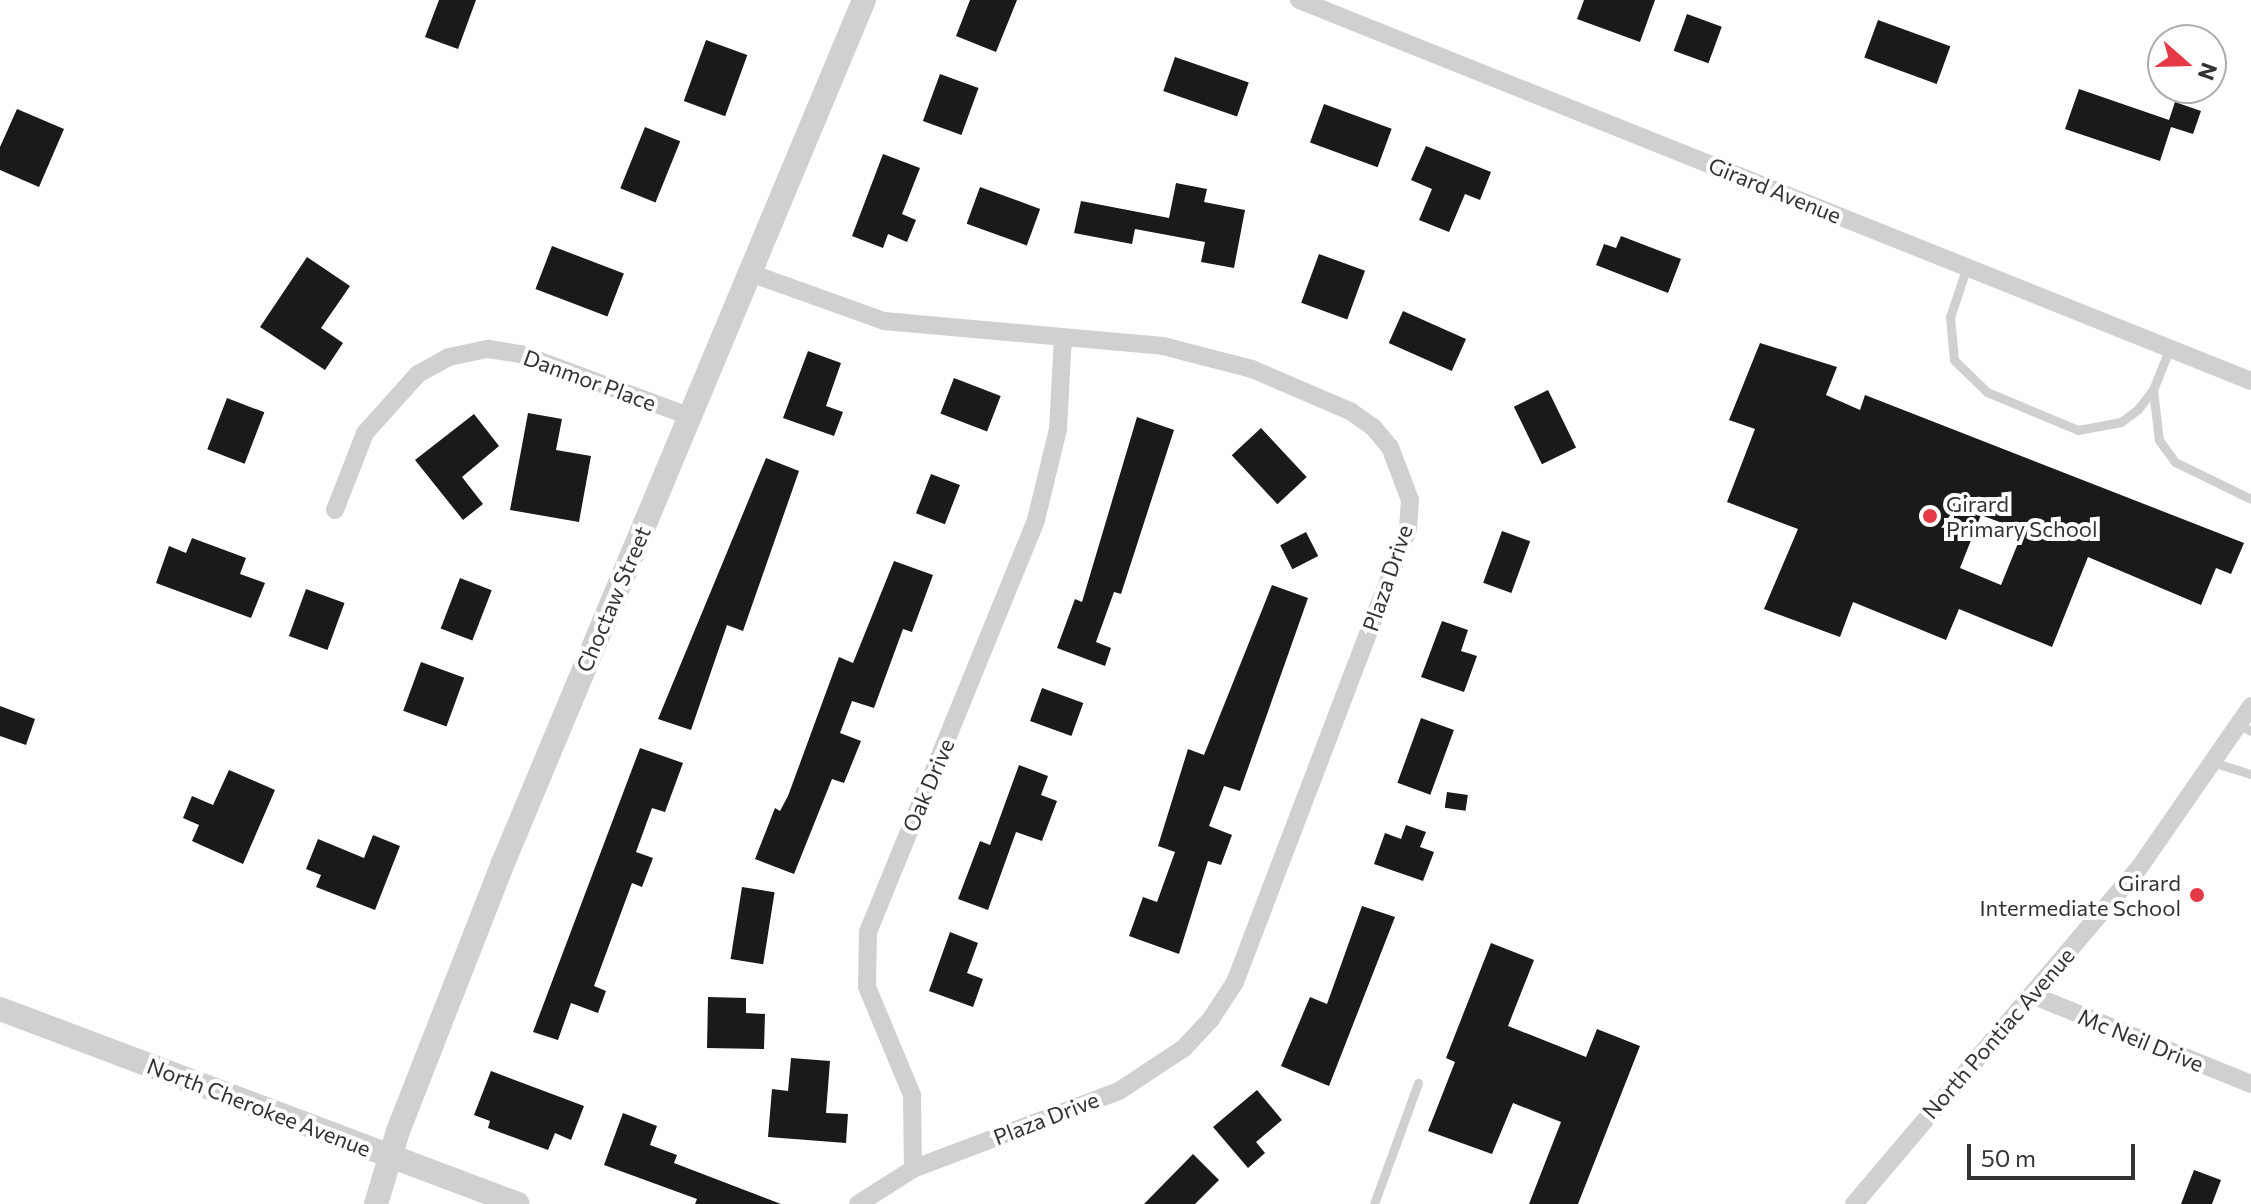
<!DOCTYPE html>
<html>
<head>
<meta charset="utf-8">
<style>
  body { margin:0 }
  #map { position:relative; width:2251px; height:1204px; overflow:hidden; background:#fff; font-family:Commissioner,sans-serif }
  div>[style] { position:absolute }
  .building>* { inset:0; background:#1a1a1a; transform-origin:0 0 }
  .service>* { height:9px; margin:-4.5px; padding:0 4.5px; transform-origin:4.5px; border-radius:4.5px; background:#d0d0d0 }
  .minor>* { height:18px; margin:-9px; padding:0 9px; transform-origin:9px; border-radius:9px; background:#d0d0d0 }
  .tertiary>* { height:24px; margin:-12px; padding:0 12px; transform-origin:12px; border-radius:12px; background:#d0d0d0 }
  .dots>* { width:22px; height:22px; translate:-50% -50%; box-sizing:border-box; border:4px solid #fff; border-radius:50% }
  span { translate:-50% -50%; white-space:nowrap; text-align:center; line-height:1.15; -webkit-text-stroke:8px #fff; paint-order:stroke }
  .street-label { font-size:22px; color:#333 }
  .poi-label { font-size:22px; color:#333 }
  .left { translate:0 -50%; text-align:left }
  .right { translate:-100% -50%; text-align:right }
  .north { position:absolute; left:2147px; top:24px; width:80px; height:80px; box-sizing:border-box; background:#fff; border:2px solid #adadad; border-radius:50%; rotate:110deg; font-size:22px; font-weight:700; line-height:32px; text-align:center; color:#333 }
  .north::after { content:''; display:block; margin:auto; width:28px; height:36px; background:#e63946; clip-path:polygon(50% 0,100% 100%,50% 72%,0 100%) }
  .scale { position:absolute; left:1967px; top:1144px; width:168px; height:36px; box-sizing:border-box; border:4px solid #333; border-top:0; padding-left:10px; font-size:24px; line-height:28px; white-space:nowrap; color:#333; -webkit-text-stroke:6px #fff; paint-order:stroke }
</style>
</head>
<body>
<div id="map">
  <div class="building">
    <i style="clip-path:polygon(439px 0,476px 0,458px 49px,425px 37px)"></i>
    <i style="clip-path:polygon(970px 0,1017px 0,996px 52px,956px 36px)"></i>
    <i style="clip-path:polygon(1584px 0,1655px 0,1640px 42px,1577px 19px)"></i>
    <i style="left:1687px;top:14px;width:37px;height:39px;rotate:20deg"></i>
    <i style="left:1878px;top:20px;width:77px;height:40px;rotate:20deg"></i>
    <i style="left:706px;top:40px;width:44px;height:65px;rotate:20deg"></i>
    <i style="left:1175px;top:57px;width:78px;height:36px;rotate:19deg"></i>
    <i style="left:940px;top:74px;width:41px;height:50px;rotate:20deg"></i>
    <i style="clip-path:polygon(2079px 89px,2169px 120px,2175px 102px,2201px 111px,2193px 134px,2171px 127px,2160px 161px,2065px 129px)"></i>
    <i style="left:1324px;top:104px;width:72px;height:41px;rotate:20deg"></i>
    <i style="clip-path:polygon(17px 109px,64px 129px,39px 187px,0 170px,0 147px)"></i>
    <i style="left:645px;top:127px;width:38px;height:66px;rotate:22deg"></i>
    <i style="clip-path:polygon(1426px 146px,1491px 172px,1480px 200px,1465px 194px,1449px 232px,1419px 220px,1432px 189px,1411px 180px)"></i>
    <i style="clip-path:polygon(883px 154px,920px 168px,902px 214px,916px 220px,907px 242px,888px 234px,883px 248px,852px 236px)"></i>
    <i style="clip-path:polygon(1176px 183px,1207px 189px,1204px 202px,1245px 210px,1234px 268px,1201px 262px,1205px 242px,1135px 229px,1132px 244px,1074px 233px,1081px 201px,1169px 218px)"></i>
    <i style="left:980px;top:187px;width:64px;height:39px;rotate:20deg"></i>
    <i style="clip-path:polygon(1621px 236px,1681px 259px,1668px 293px,1596px 265px,1604px 244px,1616px 248px)"></i>
    <i style="left:552px;top:246px;width:77px;height:46px;rotate:21deg"></i>
    <i style="left:1319px;top:254px;width:49px;height:52px;rotate:20deg"></i>
    <i style="clip-path:polygon(307px 257px,350px 286px,321px 328px,343px 343px,325px 370px,260px 327px)"></i>
    <i style="left:1403px;top:311px;width:69px;height:35px;rotate:24deg"></i>
    <i style="clip-path:polygon(evenodd,1760px 343px,1837px 367px,1826px 395px,1860px 410px,1865px 395px,2244px 543px,2231px 574px,2216px 568px,2201px 605px,2088px 557px,2052px 647px,1959px 609px,1946px 640px,1853px 602px,1840px 637px,1764px 609px,1798px 529px,1727px 502px,1755px 429px,1729px 420px,1760px 343px,1981px 515px,2023px 531px,2001px 585px,1960px 568px,1981px 515px)"></i>
    <i style="clip-path:polygon(808px 351px,841px 363px,826px 406px,843px 412px,834px 436px,783px 418px)"></i>
    <i style="left:954px;top:378px;width:50px;height:38px;rotate:21deg"></i>
    <i style="left:1548px;top:390px;width:64px;height:38px;rotate:64deg"></i>
    <i style="left:227px;top:398px;width:40px;height:55px;rotate:21deg"></i>
    <i style="clip-path:polygon(528px 413px,562px 419px,556px 450px,591px 456px,579px 522px,510px 510px)"></i>
    <i style="clip-path:polygon(474px 414px,499px 446px,462px 477px,483px 504px,463px 520px,415px 460px)"></i>
    <i style="clip-path:polygon(1137px 417px,1174px 430px,1121px 594px,1114px 592px,1096px 642px,1111px 648px,1105px 666px,1057px 648px,1075px 599px,1082px 602px)"></i>
    <i style="left:1261px;top:428px;width:67px;height:40px;rotate:47deg"></i>
    <i style="clip-path:polygon(766px 458px,799px 471px,743px 631px,727px 625px,691px 730px,658px 719px)"></i>
    <i style="left:931px;top:474px;width:31px;height:42px;rotate:21deg"></i>
    <i style="left:1502px;top:531px;width:30px;height:55px;rotate:20deg"></i>
    <i style="left:1306px;top:532px;width:27px;height:29px;rotate:63deg"></i>
    <i style="clip-path:polygon(192px 538px,246px 558px,240px 574px,265px 583px,251px 618px,156px 583px,169px 546px,186px 553px)"></i>
    <i style="clip-path:polygon(894px 561px,933px 575px,912px 632px,903px 629px,874px 708px,852px 701px,840px 733px,861px 741px,844px 783px,832px 779px,794px 874px,755px 859px,775px 808px,780px 811px,788px 796px,839px 657px,853px 663px)"></i>
    <i style="left:460px;top:578px;width:34px;height:54px;rotate:21deg"></i>
    <i style="clip-path:polygon(1272px 585px,1308px 598px,1240px 791px,1224px 786px,1209px 826px,1232px 835px,1221px 865px,1208px 861px,1179px 954px,1129px 936px,1143px 897px,1157px 902px,1175px 852px,1158px 846px,1188px 749px,1204px 755px)"></i>
    <i style="left:306px;top:589px;width:41px;height:50px;rotate:20deg"></i>
    <i style="clip-path:polygon(1442px 621px,1468px 630px,1461px 651px,1477px 656px,1464px 692px,1421px 677px)"></i>
    <i style="left:421px;top:662px;width:46px;height:52px;rotate:20deg"></i>
    <i style="left:1042px;top:688px;width:44px;height:35px;rotate:20deg"></i>
    <i style="clip-path:polygon(0 706px,35px 719px,26px 745px,0 736px)"></i>
    <i style="left:1421px;top:718px;width:35px;height:69px;rotate:20deg"></i>
    <i style="clip-path:polygon(640px 748px,683px 763px,665px 812px,652px 808px,636px 852px,653px 858px,642px 887px,632px 883px,594px 986px,606px 991px,598px 1013px,571px 1003px,558px 1040px,533px 1032px)"></i>
    <i style="clip-path:polygon(1019px 765px,1048px 776px,1041px 795px,1057px 801px,1042px 841px,1016px 832px,988px 910px,958px 899px,980px 841px,990px 845px)"></i>
    <i style="clip-path:polygon(229px 770px,275px 790px,243px 864px,192px 841px,199px 825px,183px 818px,192px 796px,213px 805px)"></i>
    <i style="left:1447px;top:792px;width:21px;height:16px;rotate:8deg"></i>
    <i style="clip-path:polygon(1406px 825px,1426px 832px,1420px 847px,1434px 852px,1423px 881px,1374px 864px,1385px 833px,1401px 839px)"></i>
    <i style="clip-path:polygon(373px 835px,400px 846px,375px 910px,316px 887px,321px 875px,306px 869px,318px 839px,364px 858px)"></i>
    <i style="left:742px;top:887px;width:33px;height:73px;rotate:9deg"></i>
    <i style="clip-path:polygon(1362px 906px,1395px 917px,1329px 1086px,1281px 1066px,1310px 997px,1327px 1004px)"></i>
    <i style="clip-path:polygon(950px 932px,978px 943px,967px 973px,983px 979px,973px 1007px,929px 991px)"></i>
    <i style="clip-path:polygon(1491px 943px,1534px 960px,1508px 1026px,1586px 1057px,1597px 1029px,1640px 1046px,1578px 1204px,1529px 1204px,1561px 1122px,1513px 1103px,1492px 1154px,1428px 1131px,1455px 1062px,1446px 1058px)"></i>
    <i style="clip-path:polygon(708px 997px,746px 998px,746px 1013px,765px 1014px,764px 1049px,707px 1048px)"></i>
    <i style="clip-path:polygon(791px 1058px,830px 1061px,826px 1113px,848px 1114px,846px 1143px,768px 1137px,772px 1089px,788px 1091px)"></i>
    <i style="clip-path:polygon(491px 1071px,584px 1106px,571px 1140px,555px 1133px,548px 1150px,488px 1128px,490px 1121px,474px 1115px)"></i>
    <i style="clip-path:polygon(1257px 1090px,1282px 1120px,1256px 1142px,1265px 1153px,1248px 1168px,1213px 1127px)"></i>
    <i style="clip-path:polygon(623px 1113px,657px 1126px,650px 1145px,677px 1155px,674px 1163px,781px 1204px,695px 1204px,697px 1199px,604px 1165px)"></i>
    <i style="clip-path:polygon(1193px 1154px,1219px 1180px,1195px 1204px,1144px 1204px)"></i>
    <i style="clip-path:polygon(2194px 1170px,2221px 1180px,2212px 1204px,2181px 1204px)"></i>
  </div>
  <div class="service">
    <i style="left:1967px;top:266px;width:54px;rotate:108.4deg"></i>
    <i style="left:1950px;top:317px;width:43px;rotate:84.7deg"></i>
    <i style="left:1954px;top:360px;width:46px;rotate:44.1deg"></i>
    <i style="left:1987px;top:392px;width:99px;rotate:22.7deg"></i>
    <i style="left:2078px;top:430px;width:44px;rotate:-10.5deg"></i>
    <i style="left:2121px;top:422px;width:21px;rotate:-37deg"></i>
    <i style="left:2138px;top:409px;width:24px;rotate:-52deg"></i>
    <i style="left:2153px;top:390px;width:46px;rotate:-68.4deg"></i>
    <i style="left:2153px;top:390px;width:50px;rotate:83.2deg"></i>
    <i style="left:2159px;top:440px;width:27px;rotate:54deg"></i>
    <i style="left:2175px;top:462px;width:85px;rotate:26deg"></i>
    <i style="left:2240px;top:725px;width:13px;rotate:29deg"></i>
    <i style="left:2215px;top:763px;width:38px;rotate:17deg"></i>
    <i style="left:1374px;top:1204px;width:129px;rotate:-70deg"></i>
  </div>
  <div class="minor">
    <i style="left:1299px;top:0;width:1025px;rotate:21.81deg"></i>
    <i style="left:750px;top:273px;width:142px;rotate:19.7deg"></i>
    <i style="left:884px;top:321px;width:280px;rotate:5.1deg"></i>
    <i style="left:1163px;top:346px;width:92px;rotate:14.5deg"></i>
    <i style="left:1252px;top:369px;width:107px;rotate:23.2deg"></i>
    <i style="left:1350px;top:411px;width:28px;rotate:35deg"></i>
    <i style="left:1373px;top:427px;width:26px;rotate:50deg"></i>
    <i style="left:1390px;top:447px;width:57px;rotate:69.3deg"></i>
    <i style="left:1410px;top:500px;width:29px;rotate:94deg"></i>
    <i style="left:1408px;top:529px;width:485px;rotate:110.9deg"></i>
    <i style="left:1235px;top:982px;width:44px;rotate:123deg"></i>
    <i style="left:1211px;top:1019px;width:40px;rotate:133deg"></i>
    <i style="left:1184px;top:1048px;width:78px;rotate:146.5deg"></i>
    <i style="left:1119px;top:1091px;width:220px;rotate:159.3deg"></i>
    <i style="left:913px;top:1169px;width:65px;rotate:147.5deg"></i>
    <i style="left:335px;top:510px;width:83px;rotate:-68.7deg"></i>
    <i style="left:365px;top:433px;width:79px;rotate:-48.1deg"></i>
    <i style="left:418px;top:374px;width:35px;rotate:-29deg"></i>
    <i style="left:449px;top:357px;width:40px;rotate:-12deg"></i>
    <i style="left:488px;top:349px;width:33px;rotate:9deg"></i>
    <i style="left:521px;top:354px;width:179px;rotate:20.3deg"></i>
    <i style="left:2032px;top:995px;width:236px;rotate:22.1deg"></i>
    <i style="left:913px;top:1169px;width:74px;rotate:-90.8deg"></i>
    <i style="left:912px;top:1095px;width:117px;rotate:-112.6deg"></i>
    <i style="left:867px;top:987px;width:55px;rotate:-89deg"></i>
    <i style="left:868px;top:932px;width:445px;rotate:-67.8deg"></i>
    <i style="left:1036px;top:520px;width:94px;rotate:-76.4deg"></i>
    <i style="left:1058px;top:429px;width:91px;rotate:-86.9deg"></i>
    <i style="left:1854px;top:1204px;width:441px;rotate:-49.7deg"></i>
    <i style="left:2139px;top:868px;width:197px;rotate:-55.3deg"></i>
  </div>
  <div class="tertiary">
    <i style="left:0;top:1009px;width:553px;rotate:20.63deg"></i>
    <i style="left:376px;top:1204px;width:76px;rotate:-73.2deg"></i>
    <i style="left:398px;top:1131px;width:288px;rotate:-68.6deg"></i>
    <i style="left:503px;top:863px;width:935px;rotate:-67.3deg"></i>
  </div>
  <div class="dots">
    <i style="left:1930px;top:516px;background:#e63946"></i>
    <i style="left:2197px;top:895px;background:#e63946"></i>
  </div>
  <div class="street-label">
    <span style="left:1775px;top:190px;rotate:22deg">Girard Avenue</span>
    <span style="left:590px;top:380px;rotate:20deg">Danmor Place</span>
    <span style="left:1387px;top:578px;rotate:-71deg">Plaza Drive</span>
    <span style="left:613px;top:599px;rotate:-67deg">Choctaw Street</span>
    <span style="left:928px;top:785px;rotate:-67deg">Oak Drive</span>
    <span style="left:1998px;top:1033px;rotate:-49deg">North Pontiac Avenue</span>
    <span style="left:2141px;top:1040px;rotate:22deg">Mc Neil Drive</span>
    <span style="left:259px;top:1107px;rotate:21deg">North Cherokee Avenue</span>
    <span style="left:1046px;top:1118px;rotate:-21deg">Plaza Drive</span>
  </div>
  <div class="poi-label">
    <span class="left" style="left:1946px;top:516px">Girard<br>Primary School</span>
    <span class="right" style="left:2181px;top:895px">Girard<br>Intermediate School</span>
  </div>
  <div class="north">N</div>
  <div class="scale">50 m</div>
</div>
</body>
</html>
